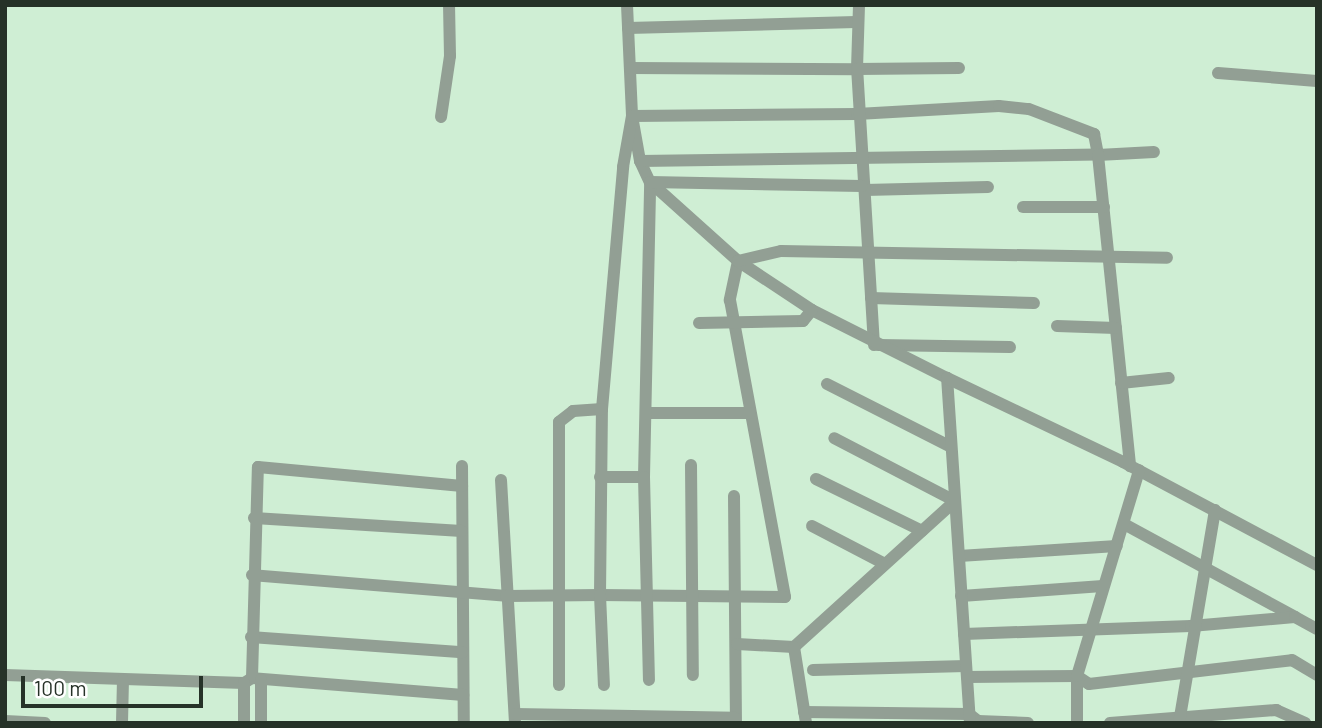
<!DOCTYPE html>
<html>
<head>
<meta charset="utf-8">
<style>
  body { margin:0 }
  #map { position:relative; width:1322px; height:728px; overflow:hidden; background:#cfeed4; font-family:Barlow,sans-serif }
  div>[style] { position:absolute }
  .minor>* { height:12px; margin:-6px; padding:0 6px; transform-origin:6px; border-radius:6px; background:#929f94 }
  span { translate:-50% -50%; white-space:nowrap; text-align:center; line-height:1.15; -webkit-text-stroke:6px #fff; paint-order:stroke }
  .frame { position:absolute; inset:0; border:7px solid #263228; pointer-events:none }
  .scale { position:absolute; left:21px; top:676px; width:182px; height:32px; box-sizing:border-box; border:4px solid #263228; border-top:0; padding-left:9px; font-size:21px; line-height:24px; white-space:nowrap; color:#263228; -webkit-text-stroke:5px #fff; paint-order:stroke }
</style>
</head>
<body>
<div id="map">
  <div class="minor">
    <i style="left:627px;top:5px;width:111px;rotate:87.4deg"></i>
    <i style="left:632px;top:116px;width:46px;rotate:79.9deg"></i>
    <i style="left:640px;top:161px;width:23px;rotate:65deg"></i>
    <i style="left:650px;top:182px;width:118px;rotate:41.9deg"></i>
    <i style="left:738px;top:261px;width:40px;rotate:102deg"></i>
    <i style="left:730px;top:300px;width:302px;rotate:79.5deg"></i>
    <i style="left:785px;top:597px;width:185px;rotate:-179.4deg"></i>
    <i style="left:600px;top:595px;width:186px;rotate:-89.4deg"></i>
    <i style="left:602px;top:409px;width:243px;rotate:-85deg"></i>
    <i style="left:623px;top:167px;width:52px;rotate:-80deg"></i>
    <i style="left:628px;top:28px;width:228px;rotate:-1.5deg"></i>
    <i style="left:630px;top:68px;width:227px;rotate:0.3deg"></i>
    <i style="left:857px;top:69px;width:64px;rotate:-88.2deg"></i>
    <i style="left:1218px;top:73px;width:99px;rotate:4.6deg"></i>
    <i style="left:632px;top:116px;width:225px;rotate:-0.5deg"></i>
    <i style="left:857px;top:114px;width:142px;rotate:-3.2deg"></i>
    <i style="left:999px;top:106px;width:30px;rotate:6deg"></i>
    <i style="left:1029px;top:109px;width:70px;rotate:21deg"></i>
    <i style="left:1094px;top:134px;width:21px;rotate:79deg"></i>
    <i style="left:1098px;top:155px;width:56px;rotate:-3.1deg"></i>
    <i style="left:441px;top:117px;width:62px;rotate:-81.6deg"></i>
    <i style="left:450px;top:56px;width:51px;rotate:-91.1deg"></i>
    <i style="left:640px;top:161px;width:458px;rotate:-0.8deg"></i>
    <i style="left:1098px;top:155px;width:313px;rotate:84.1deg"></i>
    <i style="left:865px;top:190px;width:123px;rotate:-1.4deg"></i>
    <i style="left:1023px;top:207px;width:81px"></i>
    <i style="left:871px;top:298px;width:163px;rotate:1.8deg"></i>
    <i style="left:699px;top:323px;width:104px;rotate:-1.1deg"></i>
    <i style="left:803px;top:321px;width:14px;rotate:-51deg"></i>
    <i style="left:1057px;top:326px;width:59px;rotate:1.9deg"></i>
    <i style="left:874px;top:345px;width:277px;rotate:-93.5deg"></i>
    <i style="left:857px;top:69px;width:102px;rotate:-0.6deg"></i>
    <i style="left:878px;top:345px;width:132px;rotate:0.9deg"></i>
    <i style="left:947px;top:378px;width:151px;rotate:-153.3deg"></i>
    <i style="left:812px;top:310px;width:89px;rotate:-146.5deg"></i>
    <i style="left:738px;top:261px;width:44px;rotate:-13.1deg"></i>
    <i style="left:781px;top:251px;width:386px;rotate:1deg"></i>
    <i style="left:1121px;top:383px;width:48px;rotate:-5.9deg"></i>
    <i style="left:827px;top:384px;width:139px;rotate:26.9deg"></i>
    <i style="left:646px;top:413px;width:104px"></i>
    <i style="left:691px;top:465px;width:210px;rotate:89.5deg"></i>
    <i style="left:462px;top:466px;width:257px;rotate:89.6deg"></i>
    <i style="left:600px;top:477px;width:44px"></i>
    <i style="left:644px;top:477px;width:295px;rotate:-88.8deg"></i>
    <i style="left:650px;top:182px;width:212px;rotate:1.1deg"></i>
    <i style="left:644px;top:477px;width:203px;rotate:88.6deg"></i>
    <i style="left:816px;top:479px;width:118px;rotate:26.1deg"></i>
    <i style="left:501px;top:480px;width:243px;rotate:86.7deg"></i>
    <i style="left:734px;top:496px;width:227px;rotate:89.5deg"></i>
    <i style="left:254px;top:518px;width:208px;rotate:3.6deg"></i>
    <i style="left:1124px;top:524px;width:195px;rotate:28.5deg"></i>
    <i style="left:812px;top:526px;width:82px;rotate:27.5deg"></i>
    <i style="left:959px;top:556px;width:158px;rotate:-3.6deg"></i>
    <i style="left:252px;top:575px;width:255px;rotate:4.7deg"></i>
    <i style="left:506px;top:596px;width:94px;rotate:-0.6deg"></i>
    <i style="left:600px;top:595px;width:90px;rotate:87.5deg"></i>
    <i style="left:961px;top:596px;width:142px;rotate:-4deg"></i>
    <i style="left:964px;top:634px;width:227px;rotate:-2deg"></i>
    <i style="left:1191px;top:626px;width:104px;rotate:-4.9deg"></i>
    <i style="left:1295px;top:617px;width:25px;rotate:29deg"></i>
    <i style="left:251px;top:637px;width:212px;rotate:4.1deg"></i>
    <i style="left:737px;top:644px;width:57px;rotate:3deg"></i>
    <i style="left:794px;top:647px;width:217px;rotate:-42.2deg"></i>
    <i style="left:955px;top:501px;width:136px;rotate:-152.5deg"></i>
    <i style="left:794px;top:647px;width:77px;rotate:81deg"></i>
    <i style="left:813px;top:670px;width:153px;rotate:-1.5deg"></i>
    <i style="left:5px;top:675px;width:239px;rotate:1.9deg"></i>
    <i style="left:244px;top:683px;width:9px;rotate:-32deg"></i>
    <i style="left:252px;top:678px;width:212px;rotate:4.6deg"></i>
    <i style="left:967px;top:677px;width:110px;rotate:-0.5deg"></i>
    <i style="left:1077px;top:676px;width:14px;rotate:34deg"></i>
    <i style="left:1089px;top:684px;width:204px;rotate:-6.7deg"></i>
    <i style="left:1292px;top:660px;width:29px;rotate:31deg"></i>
    <i style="left:252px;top:678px;width:211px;rotate:-88.4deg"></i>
    <i style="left:258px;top:467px;width:205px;rotate:5.3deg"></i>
    <i style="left:559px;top:685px;width:263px;rotate:-90deg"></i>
    <i style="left:559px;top:422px;width:18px;rotate:-38deg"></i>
    <i style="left:573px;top:411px;width:29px;rotate:-4deg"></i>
    <i style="left:804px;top:712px;width:165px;rotate:0.7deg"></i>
    <i style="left:969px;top:714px;width:11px;rotate:38deg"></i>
    <i style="left:978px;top:721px;width:50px;rotate:2.3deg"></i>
    <i style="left:515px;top:714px;width:220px;rotate:1deg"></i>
    <i style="left:5px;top:721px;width:40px;rotate:2.9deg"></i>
    <i style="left:122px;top:723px;width:43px;rotate:-88.7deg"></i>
    <i style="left:244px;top:723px;width:40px;rotate:-90deg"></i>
    <i style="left:261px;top:723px;width:43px;rotate:-90deg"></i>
    <i style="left:970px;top:723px;width:346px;rotate:-93.8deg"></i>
    <i style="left:947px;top:378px;width:195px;rotate:25.5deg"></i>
    <i style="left:1123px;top:462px;width:220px;rotate:28deg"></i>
    <i style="left:1077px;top:723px;width:47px;rotate:-90deg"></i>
    <i style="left:1077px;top:676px;width:215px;rotate:-73.2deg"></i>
    <i style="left:1110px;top:723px;width:167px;rotate:-4.5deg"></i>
    <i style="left:1276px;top:710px;width:32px;rotate:24deg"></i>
    <i style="left:1179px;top:723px;width:216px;rotate:-80.4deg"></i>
  </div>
  <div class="frame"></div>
  <div class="scale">100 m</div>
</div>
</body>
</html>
